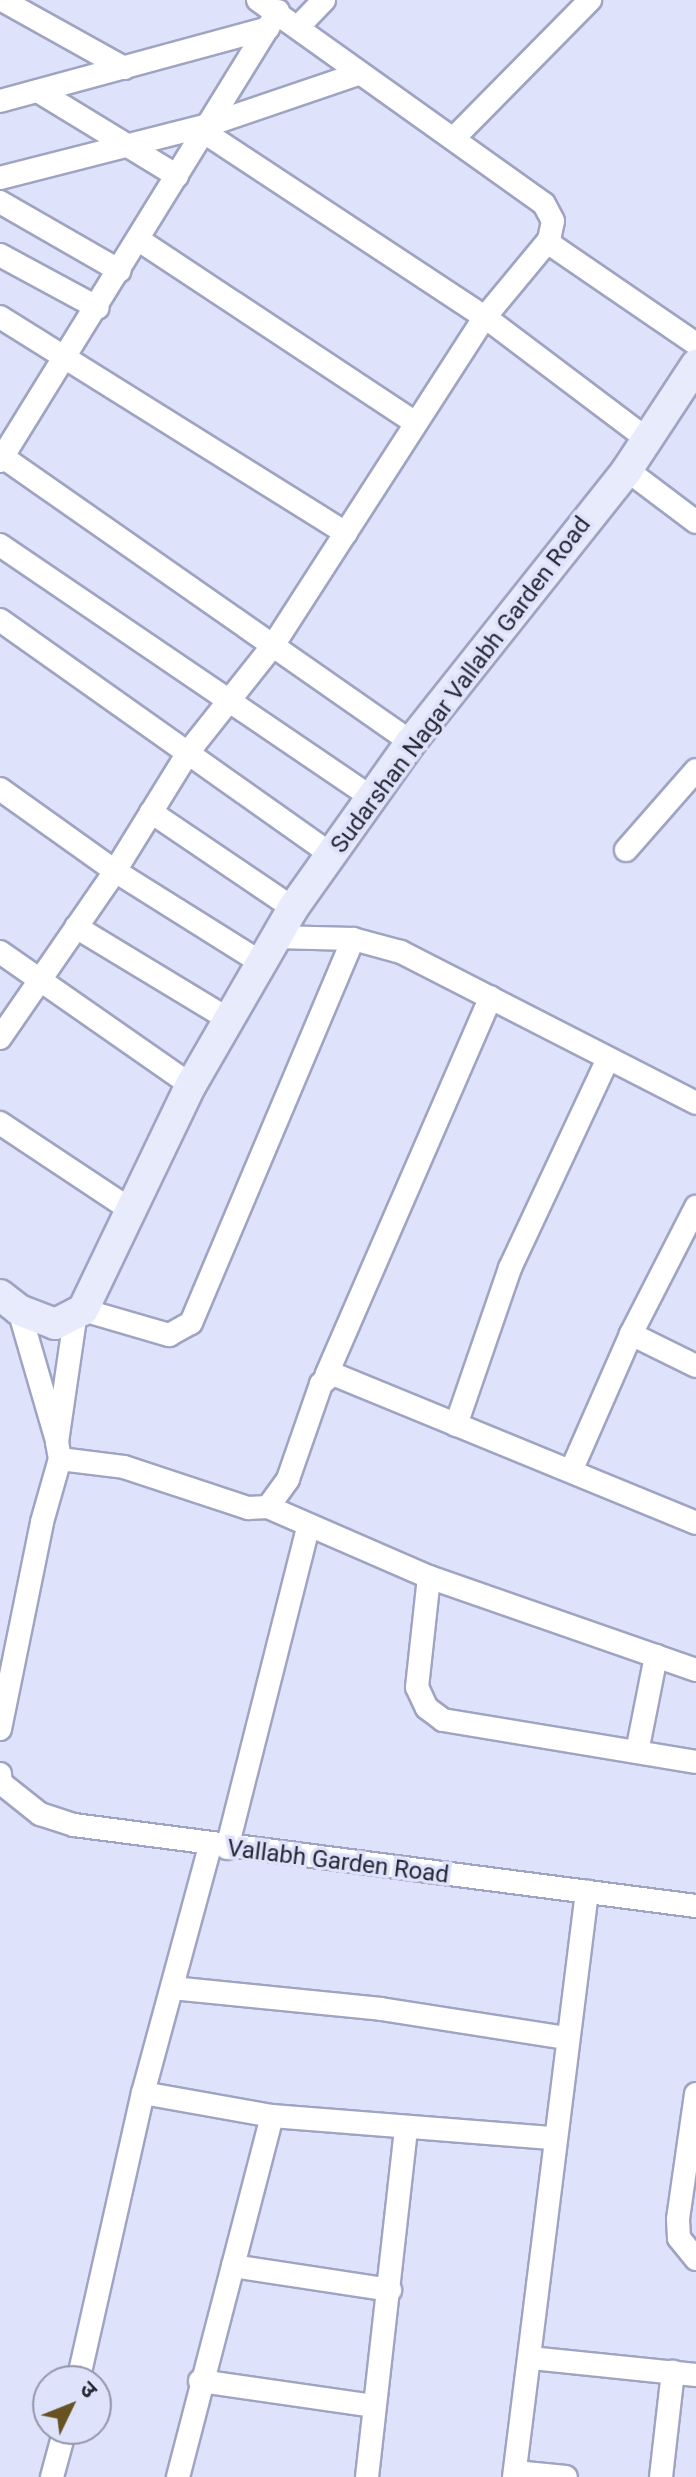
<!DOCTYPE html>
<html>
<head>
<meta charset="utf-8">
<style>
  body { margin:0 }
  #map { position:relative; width:696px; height:2477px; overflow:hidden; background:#dee2fb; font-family:Roboto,"Noto Sans Devanagari",sans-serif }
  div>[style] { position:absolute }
  .roads { filter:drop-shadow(2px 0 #9fa4c2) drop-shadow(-2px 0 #9fa4c2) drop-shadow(0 2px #9fa4c2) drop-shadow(0 -2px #9fa4c2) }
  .street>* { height:22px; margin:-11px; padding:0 11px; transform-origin:11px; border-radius:11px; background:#fff }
  .secondary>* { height:30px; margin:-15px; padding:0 15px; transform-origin:15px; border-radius:15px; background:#e8ebfc }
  span { translate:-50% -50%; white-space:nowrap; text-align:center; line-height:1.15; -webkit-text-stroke:7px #dee2fb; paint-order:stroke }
  .street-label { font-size:24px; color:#252732 }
  .north { position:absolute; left:32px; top:2365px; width:80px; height:80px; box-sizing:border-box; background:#dee2fb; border:2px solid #9497ab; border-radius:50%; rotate:47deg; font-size:22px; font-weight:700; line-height:32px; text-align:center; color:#252732 }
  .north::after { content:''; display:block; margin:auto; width:28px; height:36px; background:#685222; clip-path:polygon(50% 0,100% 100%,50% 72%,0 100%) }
</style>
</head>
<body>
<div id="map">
  <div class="roads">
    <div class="street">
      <i style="left:2px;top:0;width:140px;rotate:29.1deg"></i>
      <i style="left:258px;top:0;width:351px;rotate:35.5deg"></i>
      <i style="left:544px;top:204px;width:19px;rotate:62deg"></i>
      <i style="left:553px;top:221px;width:19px;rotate:102deg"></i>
      <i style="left:549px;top:240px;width:7px;rotate:56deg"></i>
      <i style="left:553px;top:246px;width:173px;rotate:34.4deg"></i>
      <i style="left:299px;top:26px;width:36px;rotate:-46deg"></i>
      <i style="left:38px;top:91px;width:163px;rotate:31.4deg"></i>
      <i style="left:0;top:101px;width:278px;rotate:-15.2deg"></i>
      <i style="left:204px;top:132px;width:336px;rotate:33.4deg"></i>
      <i style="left:485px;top:317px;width:203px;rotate:37deg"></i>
      <i style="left:454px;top:138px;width:194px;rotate:-45.4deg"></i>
      <i style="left:0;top:178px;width:215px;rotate:-14.3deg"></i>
      <i style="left:208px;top:125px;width:158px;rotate:-18.8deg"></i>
      <i style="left:0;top:202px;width:138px;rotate:29.9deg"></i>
      <i style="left:139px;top:240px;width:331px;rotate:33.5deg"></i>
      <i style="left:0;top:255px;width:111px;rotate:28.4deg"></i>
      <i style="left:0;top:317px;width:408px;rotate:32deg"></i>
      <i style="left:0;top:455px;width:501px;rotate:34.93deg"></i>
      <i style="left:0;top:461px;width:529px;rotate:-58.29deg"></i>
      <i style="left:627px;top:470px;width:86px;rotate:37deg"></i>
      <i style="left:0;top:545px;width:447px;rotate:34.2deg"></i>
      <i style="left:0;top:620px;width:405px;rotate:35.3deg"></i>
      <i style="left:0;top:789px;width:141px;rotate:35.5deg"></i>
      <i style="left:115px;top:871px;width:171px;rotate:32.1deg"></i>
      <i style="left:151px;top:812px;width:171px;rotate:34.1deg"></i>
      <i style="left:626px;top:850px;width:106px;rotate:-48.8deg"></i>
      <i style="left:76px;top:927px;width:178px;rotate:31.2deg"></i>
      <i style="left:275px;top:937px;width:78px;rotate:1.5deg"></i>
      <i style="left:353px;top:939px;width:50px;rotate:15.2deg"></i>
      <i style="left:401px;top:952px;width:331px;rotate:27.1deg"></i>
      <i style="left:0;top:952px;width:233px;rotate:34.9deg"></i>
      <i style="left:0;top:1038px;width:203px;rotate:-55.4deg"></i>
      <i style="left:115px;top:871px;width:141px;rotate:-58.3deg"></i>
      <i style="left:189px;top:751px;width:137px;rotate:-51.5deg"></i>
      <i style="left:274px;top:644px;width:389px;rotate:-57.2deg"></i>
      <i style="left:485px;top:317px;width:100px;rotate:-50.3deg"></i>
      <i style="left:0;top:1123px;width:157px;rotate:33.6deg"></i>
      <i style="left:19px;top:1310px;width:136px;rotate:73.8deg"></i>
      <i style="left:83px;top:1310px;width:90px;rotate:16.2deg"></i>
      <i style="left:169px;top:1335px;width:25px;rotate:-29deg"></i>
      <i style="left:191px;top:1323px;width:417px;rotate:-67.1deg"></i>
      <i style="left:631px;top:1334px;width:72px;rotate:26.2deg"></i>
      <i style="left:326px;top:1376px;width:413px;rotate:-66.5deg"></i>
      <i style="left:456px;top:1425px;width:166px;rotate:-71deg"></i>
      <i style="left:510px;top:1268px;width:229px;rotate:-64.9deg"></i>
      <i style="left:60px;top:1459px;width:64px;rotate:7.1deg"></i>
      <i style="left:124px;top:1467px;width:131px;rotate:18.3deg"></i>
      <i style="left:248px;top:1508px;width:20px;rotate:-3deg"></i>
      <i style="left:268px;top:1507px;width:34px;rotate:-54deg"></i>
      <i style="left:288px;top:1479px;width:101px;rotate:-70.8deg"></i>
      <i style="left:321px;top:1384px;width:16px;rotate:-40deg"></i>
      <i style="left:333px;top:1374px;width:392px;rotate:22.3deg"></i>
      <i style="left:571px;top:1471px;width:150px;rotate:-66.3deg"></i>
      <i style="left:631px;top:1334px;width:143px;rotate:-62.9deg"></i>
      <i style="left:268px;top:1507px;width:176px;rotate:23.5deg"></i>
      <i style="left:429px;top:1577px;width:111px;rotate:96.2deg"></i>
      <i style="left:417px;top:1687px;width:23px;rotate:65deg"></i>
      <i style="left:427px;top:1708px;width:20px;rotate:37deg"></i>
      <i style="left:443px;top:1720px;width:256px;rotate:9.4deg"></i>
      <i style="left:429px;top:1577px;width:283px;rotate:19.2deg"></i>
      <i style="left:0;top:1729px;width:211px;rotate:-78.5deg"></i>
      <i style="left:42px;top:1522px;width:66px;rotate:-74.1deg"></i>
      <i style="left:60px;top:1459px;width:17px;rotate:-100deg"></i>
      <i style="left:57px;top:1442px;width:125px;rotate:-81.7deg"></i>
      <i style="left:637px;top:1752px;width:98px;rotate:-78.8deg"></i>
      <i style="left:0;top:1774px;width:9px;rotate:84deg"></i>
      <i style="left:1px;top:1783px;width:50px;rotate:38.5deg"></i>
      <i style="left:40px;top:1814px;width:36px;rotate:18deg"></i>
      <i style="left:74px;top:1825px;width:627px;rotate:7.42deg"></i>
      <i style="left:227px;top:1848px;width:333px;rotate:-75.8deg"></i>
      <i style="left:172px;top:1988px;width:210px;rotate:5.7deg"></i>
      <i style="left:381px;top:2009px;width:188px;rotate:8.9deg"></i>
      <i style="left:143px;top:2093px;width:131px;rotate:10.1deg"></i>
      <i style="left:272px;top:2116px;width:283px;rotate:4.5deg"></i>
      <i style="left:696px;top:2094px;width:126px;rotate:98.2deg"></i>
      <i style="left:678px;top:2219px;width:19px;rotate:87deg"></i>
      <i style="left:679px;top:2238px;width:27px;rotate:51deg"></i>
      <i style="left:233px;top:2266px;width:159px;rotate:8.7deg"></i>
      <i style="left:531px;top:2358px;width:166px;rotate:5.9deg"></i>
      <i style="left:78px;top:2381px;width:295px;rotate:-77.3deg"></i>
      <i style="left:143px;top:2093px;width:256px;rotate:-74.8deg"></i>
      <i style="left:200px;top:2381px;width:176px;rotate:8.2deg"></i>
      <i style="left:515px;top:2472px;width:51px;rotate:5.6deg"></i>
      <i style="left:52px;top:2477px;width:50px;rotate:-74.8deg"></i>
      <i style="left:178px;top:2477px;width:373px;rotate:-75.4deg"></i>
      <i style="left:367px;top:2477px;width:349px;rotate:-83.6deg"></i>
      <i style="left:514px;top:2477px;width:590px;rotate:-82.89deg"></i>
      <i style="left:661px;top:2477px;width:106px;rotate:-83.5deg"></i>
    </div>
    <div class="secondary">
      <i style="left:0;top:1295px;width:24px;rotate:38deg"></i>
      <i style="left:19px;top:1310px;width:39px;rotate:21deg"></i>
      <i style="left:55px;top:1324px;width:31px;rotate:-27deg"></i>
      <i style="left:83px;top:1310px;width:250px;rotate:-64.4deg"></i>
      <i style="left:191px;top:1085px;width:204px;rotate:-60deg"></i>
      <i style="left:293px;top:908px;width:204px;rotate:-54.6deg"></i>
      <i style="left:411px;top:742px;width:347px;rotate:-51.5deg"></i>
      <i style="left:627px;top:470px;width:126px;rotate:-56.7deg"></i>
    </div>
  </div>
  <div class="street-label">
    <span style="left:461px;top:685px;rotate:-53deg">Sudarshan Nagar Vallabh Garden Road</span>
    <span style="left:338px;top:1862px;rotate:7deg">Vallabh Garden Road</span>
  </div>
  <div class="north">उ</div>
</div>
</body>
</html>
